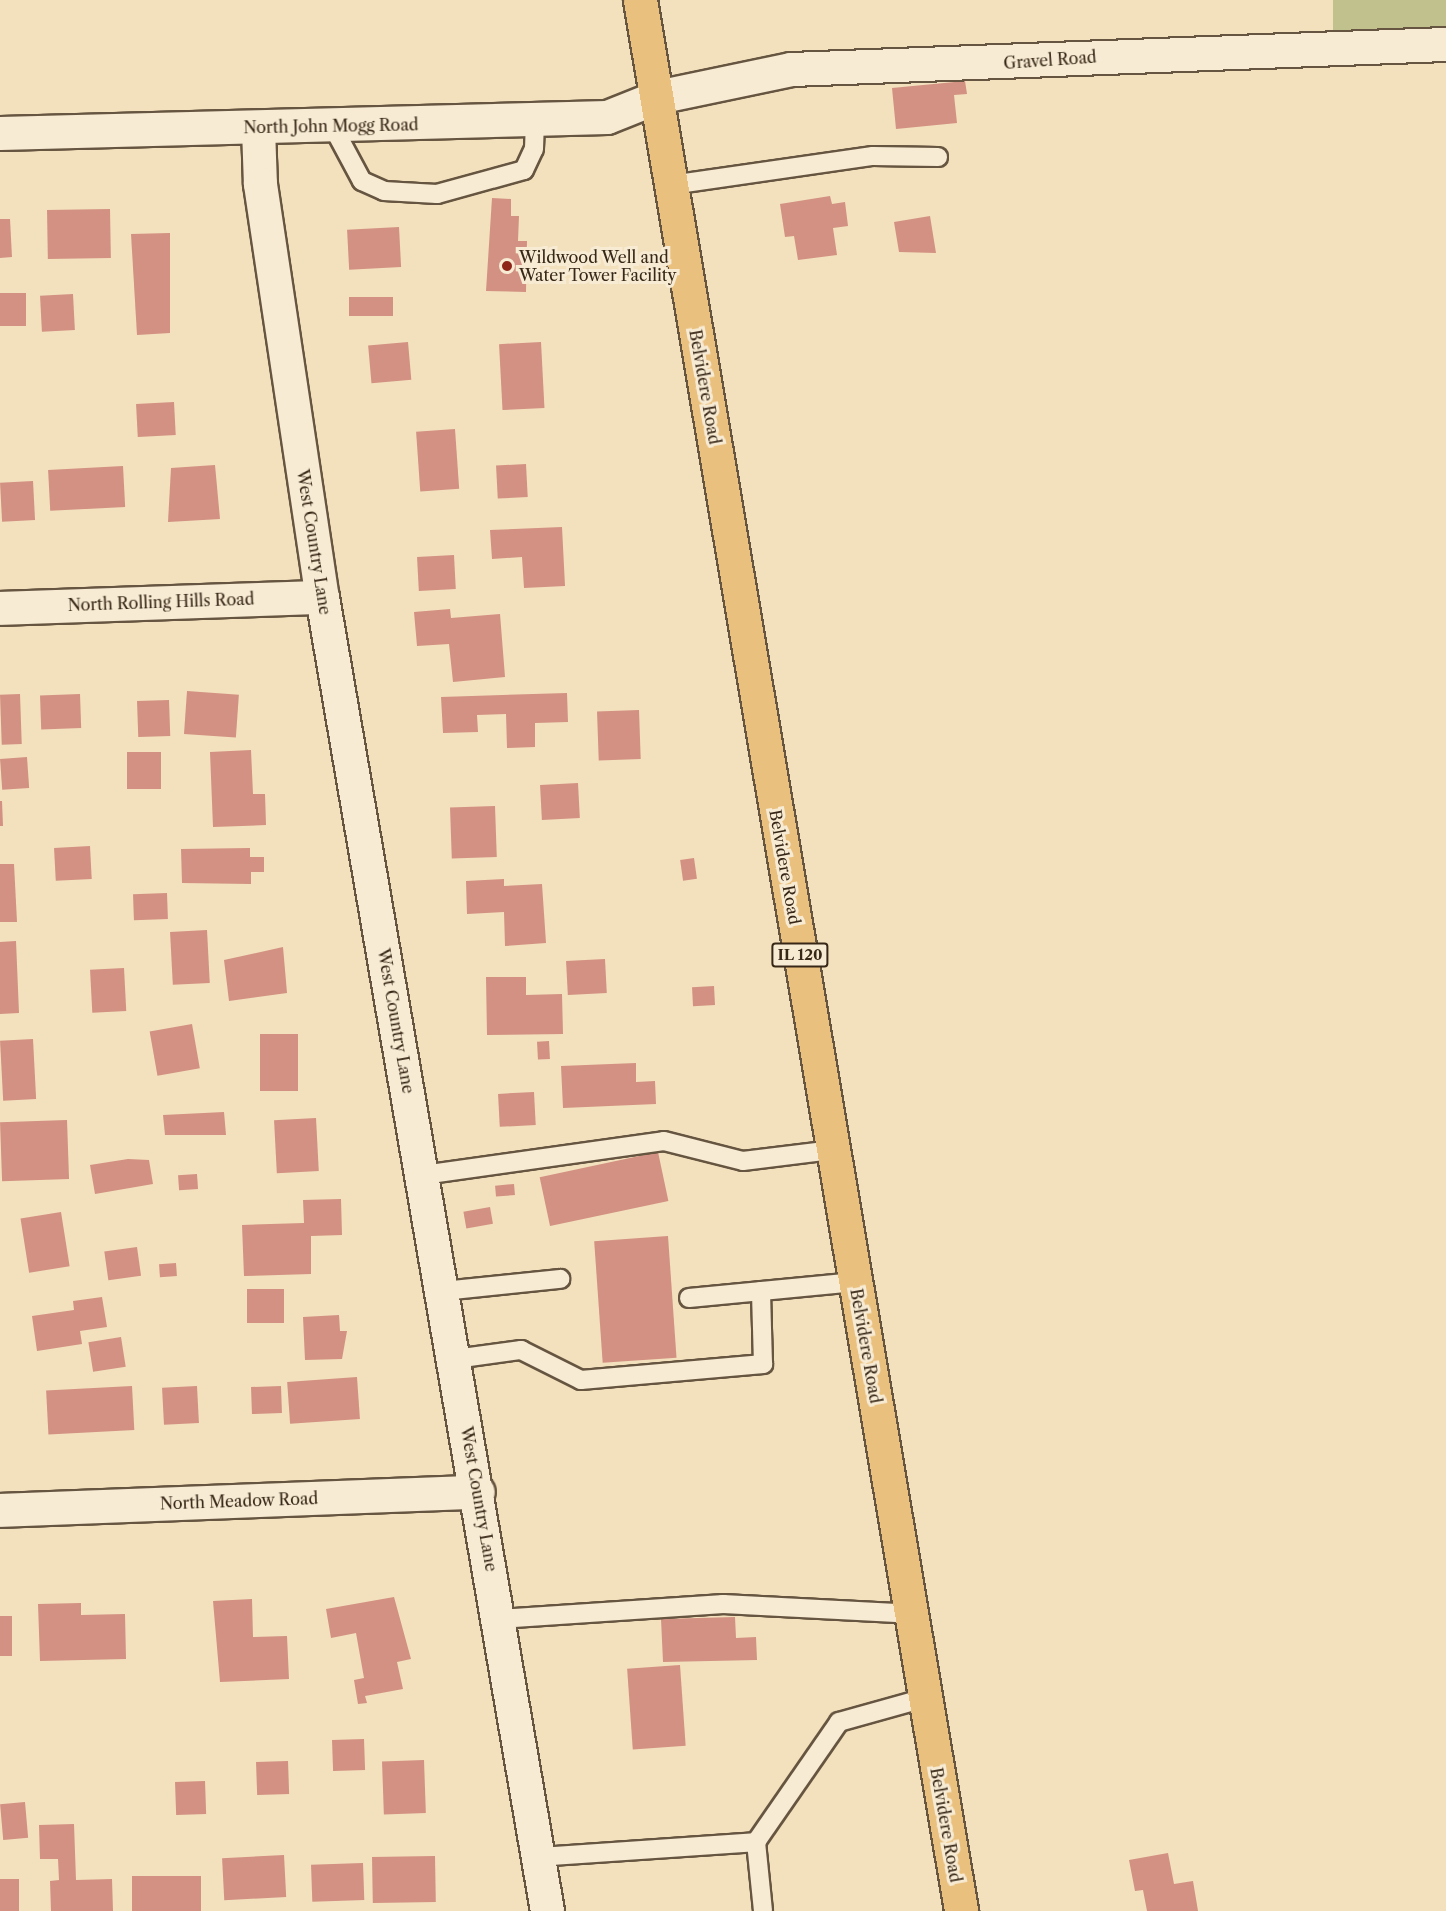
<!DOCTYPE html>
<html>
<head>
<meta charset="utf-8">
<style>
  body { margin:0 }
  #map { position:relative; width:1446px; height:1911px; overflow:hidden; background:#f3e0bd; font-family:"Libre Caslon Text",serif }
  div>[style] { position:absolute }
  .green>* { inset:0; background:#c0c18d; transform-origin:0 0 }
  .building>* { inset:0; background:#d29182; transform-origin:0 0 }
  .roads { filter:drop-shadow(2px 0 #665540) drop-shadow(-2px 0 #665540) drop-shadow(0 2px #665540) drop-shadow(0 -2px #665540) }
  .service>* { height:18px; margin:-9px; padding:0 9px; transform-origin:9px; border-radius:9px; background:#f7ebd4 }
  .minor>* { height:33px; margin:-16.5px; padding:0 16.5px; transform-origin:16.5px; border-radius:16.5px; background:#f7ebd4 }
  .primary>* { height:33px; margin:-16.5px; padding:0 16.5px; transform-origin:16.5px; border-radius:16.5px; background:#eac07e }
  .dots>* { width:16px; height:16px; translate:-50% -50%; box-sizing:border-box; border:3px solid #f7ebd4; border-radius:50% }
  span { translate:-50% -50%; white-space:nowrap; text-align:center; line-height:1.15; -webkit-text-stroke:6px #f7ebd4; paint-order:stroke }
  .shield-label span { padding:2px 4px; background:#f7ebd4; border:2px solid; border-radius:4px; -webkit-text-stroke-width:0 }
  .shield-label { font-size:15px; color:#372716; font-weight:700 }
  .street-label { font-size:16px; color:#372716 }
  .poi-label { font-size:16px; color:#372716 }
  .left { translate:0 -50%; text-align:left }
</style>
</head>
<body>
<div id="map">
  <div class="green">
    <i style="left:1333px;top:0;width:113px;height:49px"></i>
  </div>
  <div class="building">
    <i style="clip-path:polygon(965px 81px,967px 94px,954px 95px,957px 123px,896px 129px,892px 88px)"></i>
    <i style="clip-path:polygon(830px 196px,832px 204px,845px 202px,848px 226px,833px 228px,837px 255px,798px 260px,794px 236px,785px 237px,780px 204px)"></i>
    <i style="clip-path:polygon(492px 198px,511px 199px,511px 216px,519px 216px,518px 241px,527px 241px,526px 292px,486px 291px)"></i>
    <i style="left:110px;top:209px;width:49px;height:63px;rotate:89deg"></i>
    <i style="clip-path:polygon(930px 216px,936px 253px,899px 252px,894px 222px)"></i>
    <i style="clip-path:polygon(0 219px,10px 219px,12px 257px,0 258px)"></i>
    <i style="left:399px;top:227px;width:40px;height:52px;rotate:87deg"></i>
    <i style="clip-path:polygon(170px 233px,170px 333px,137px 335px,131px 234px)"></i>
    <i style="left:0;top:293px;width:26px;height:33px"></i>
    <i style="left:73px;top:294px;width:36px;height:33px;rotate:87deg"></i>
    <i style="left:393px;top:297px;width:19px;height:44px;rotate:90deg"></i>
    <i style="left:408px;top:342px;width:38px;height:40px;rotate:85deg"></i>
    <i style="left:541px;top:342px;width:66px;height:42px;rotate:87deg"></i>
    <i style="left:174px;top:402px;width:33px;height:38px;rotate:87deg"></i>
    <i style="left:455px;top:429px;width:60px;height:39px;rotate:86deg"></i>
    <i style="left:526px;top:464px;width:33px;height:30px;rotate:87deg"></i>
    <i style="clip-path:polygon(215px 465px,220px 519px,168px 522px,171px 468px)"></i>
    <i style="left:123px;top:466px;width:41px;height:75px;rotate:87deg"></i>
    <i style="left:33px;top:481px;width:39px;height:33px;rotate:87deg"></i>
    <i style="clip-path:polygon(562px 527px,565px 586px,524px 588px,522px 557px,492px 559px,490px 530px)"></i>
    <i style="left:454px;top:555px;width:34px;height:37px;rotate:87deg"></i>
    <i style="clip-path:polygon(450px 609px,451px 618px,500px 614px,505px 677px,453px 682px,449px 644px,417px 646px,414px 612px)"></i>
    <i style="left:187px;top:691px;width:52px;height:43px;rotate:4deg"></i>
    <i style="clip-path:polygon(567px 693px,568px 722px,535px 723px,535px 747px,507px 748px,506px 714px,477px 715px,478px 732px,443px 733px,441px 697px)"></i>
    <i style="left:20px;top:694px;width:50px;height:20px;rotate:88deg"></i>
    <i style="left:80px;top:694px;width:34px;height:40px;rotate:88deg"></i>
    <i style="left:169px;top:700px;width:36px;height:32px;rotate:88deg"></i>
    <i style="left:639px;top:710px;width:49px;height:42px;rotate:88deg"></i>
    <i style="clip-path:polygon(251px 750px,253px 794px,265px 794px,266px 825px,213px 827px,210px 752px)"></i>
    <i style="left:127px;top:752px;width:34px;height:37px"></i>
    <i style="left:27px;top:757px;width:31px;height:27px;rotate:86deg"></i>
    <i style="left:578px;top:783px;width:35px;height:38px;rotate:87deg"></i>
    <i style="clip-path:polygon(0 801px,2px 801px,3px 826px,0 826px)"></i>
    <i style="left:495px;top:806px;width:51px;height:45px;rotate:88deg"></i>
    <i style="left:90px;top:846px;width:33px;height:36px;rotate:87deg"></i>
    <i style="clip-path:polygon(250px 848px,250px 857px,264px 857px,264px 872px,251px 872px,251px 884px,182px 883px,181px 849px)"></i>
    <i style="left:694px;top:858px;width:21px;height:14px;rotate:82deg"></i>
    <i style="clip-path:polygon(0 864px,14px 864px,17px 922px,0 922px)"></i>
    <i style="clip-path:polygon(504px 879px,504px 886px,542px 884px,546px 943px,505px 946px,504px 912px,467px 914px,466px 881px)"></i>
    <i style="left:167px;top:893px;width:26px;height:34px;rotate:88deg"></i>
    <i style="left:207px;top:930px;width:53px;height:37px;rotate:87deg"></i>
    <i style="clip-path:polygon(16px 941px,19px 1013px,0 1014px,0 942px)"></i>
    <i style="clip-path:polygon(283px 947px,287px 993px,229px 1001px,224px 960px)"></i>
    <i style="left:605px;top:959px;width:34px;height:39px;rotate:87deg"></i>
    <i style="left:124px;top:968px;width:43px;height:34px;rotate:87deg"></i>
    <i style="clip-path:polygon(486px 977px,526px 977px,526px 995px,562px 994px,563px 1034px,487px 1035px)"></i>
    <i style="left:714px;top:986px;width:19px;height:22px;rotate:87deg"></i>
    <i style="left:192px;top:1024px;width:45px;height:43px;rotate:80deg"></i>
    <i style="left:260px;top:1034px;width:38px;height:57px"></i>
    <i style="left:33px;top:1039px;width:60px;height:33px;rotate:87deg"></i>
    <i style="left:549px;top:1041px;width:18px;height:12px;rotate:87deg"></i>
    <i style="clip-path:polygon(636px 1063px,636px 1082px,655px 1081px,656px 1104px,563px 1108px,561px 1066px)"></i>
    <i style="left:534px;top:1092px;width:33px;height:36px;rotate:87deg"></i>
    <i style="clip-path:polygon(224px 1112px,226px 1135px,165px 1135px,163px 1115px)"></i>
    <i style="left:316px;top:1118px;width:53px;height:42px;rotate:87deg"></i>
    <i style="left:67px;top:1120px;width:59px;height:67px;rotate:88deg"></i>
    <i style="left:658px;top:1152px;width:50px;height:121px;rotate:78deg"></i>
    <i style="clip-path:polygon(128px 1159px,149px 1160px,153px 1184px,95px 1194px,90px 1165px)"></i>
    <i style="left:197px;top:1174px;width:15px;height:19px;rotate:86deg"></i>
    <i style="left:514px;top:1184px;width:11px;height:19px;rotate:85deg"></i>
    <i style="clip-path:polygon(341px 1199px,342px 1235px,311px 1236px,311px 1274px,244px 1276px,242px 1225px,304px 1223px,303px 1200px)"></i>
    <i style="left:490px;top:1207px;width:17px;height:27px;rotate:80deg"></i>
    <i style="left:61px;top:1212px;width:55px;height:41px;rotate:81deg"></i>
    <i style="left:668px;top:1236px;width:122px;height:74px;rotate:86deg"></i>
    <i style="left:137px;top:1247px;width:29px;height:33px;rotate:82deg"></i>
    <i style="left:176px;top:1263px;width:13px;height:17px;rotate:86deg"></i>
    <i style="left:284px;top:1289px;width:34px;height:37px;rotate:90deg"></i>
    <i style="clip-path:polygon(102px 1297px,107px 1327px,80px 1331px,82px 1344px,37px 1351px,32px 1316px,74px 1310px,73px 1301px)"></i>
    <i style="clip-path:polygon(339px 1315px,340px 1331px,347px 1331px,342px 1359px,305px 1360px,303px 1317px)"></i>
    <i style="left:121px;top:1337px;width:30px;height:33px;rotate:81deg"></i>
    <i style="left:357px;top:1377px;width:42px;height:70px;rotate:86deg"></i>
    <i style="left:132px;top:1386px;width:44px;height:86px;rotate:87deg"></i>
    <i style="left:197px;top:1386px;width:37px;height:35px;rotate:87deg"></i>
    <i style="left:281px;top:1386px;width:27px;height:30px;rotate:88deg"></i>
    <i style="clip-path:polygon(394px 1597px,411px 1659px,397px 1662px,403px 1689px,365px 1696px,367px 1703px,358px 1704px,354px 1680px,364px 1678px,356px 1633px,331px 1638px,326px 1609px)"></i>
    <i style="clip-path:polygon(252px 1599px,253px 1637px,287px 1636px,289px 1679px,220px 1682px,213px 1601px)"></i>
    <i style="clip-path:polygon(81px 1603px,81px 1615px,125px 1614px,126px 1659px,40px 1661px,38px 1604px)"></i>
    <i style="left:0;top:1616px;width:12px;height:40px"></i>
    <i style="clip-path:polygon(735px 1617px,736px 1638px,756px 1637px,757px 1660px,663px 1662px,661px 1619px)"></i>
    <i style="left:680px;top:1665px;width:81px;height:53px;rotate:86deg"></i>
    <i style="left:364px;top:1739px;width:31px;height:32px;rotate:88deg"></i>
    <i style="left:424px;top:1760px;width:53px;height:42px;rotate:88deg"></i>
    <i style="left:288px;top:1761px;width:33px;height:32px;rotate:88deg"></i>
    <i style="left:205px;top:1781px;width:33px;height:30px;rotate:88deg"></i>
    <i style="left:25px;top:1802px;width:36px;height:25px;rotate:85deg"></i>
    <i style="clip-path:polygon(74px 1824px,76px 1880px,112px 1879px,113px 1911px,51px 1911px,50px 1881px,59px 1880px,58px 1859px,40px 1859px,39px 1825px)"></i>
    <i style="clip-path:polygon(1168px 1853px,1174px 1884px,1193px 1881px,1198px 1911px,1147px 1911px,1143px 1890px,1135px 1891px,1129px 1860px)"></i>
    <i style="left:284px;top:1855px;width:42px;height:62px;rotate:87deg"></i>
    <i style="left:435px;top:1856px;width:46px;height:63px;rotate:89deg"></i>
    <i style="left:363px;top:1863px;width:37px;height:52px;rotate:88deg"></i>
    <i style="left:132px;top:1876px;width:69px;height:35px"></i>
    <i style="left:0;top:1879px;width:19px;height:32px"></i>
  </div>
  <div class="roads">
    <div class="service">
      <i style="left:333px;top:127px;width:61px;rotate:61.8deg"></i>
      <i style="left:362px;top:181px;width:24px;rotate:24deg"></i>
      <i style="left:384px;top:191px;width:53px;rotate:3.2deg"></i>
      <i style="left:437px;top:194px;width:90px;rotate:-15.4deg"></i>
      <i style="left:524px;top:170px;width:23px;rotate:-65deg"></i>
      <i style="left:534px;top:149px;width:28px;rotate:-88deg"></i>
      <i style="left:671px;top:185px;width:204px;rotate:-8.2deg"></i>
      <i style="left:873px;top:156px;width:65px;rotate:0.9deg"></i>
      <i style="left:423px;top:1175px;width:243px;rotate:-8deg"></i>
      <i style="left:664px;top:1141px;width:81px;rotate:14.2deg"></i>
      <i style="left:743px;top:1161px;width:91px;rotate:-7deg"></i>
      <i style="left:443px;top:1291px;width:118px;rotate:-5.9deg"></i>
      <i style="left:689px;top:1298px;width:167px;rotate:-5.5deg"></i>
      <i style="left:455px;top:1359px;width:67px;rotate:-7.8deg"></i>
      <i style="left:521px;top:1350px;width:67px;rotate:26.6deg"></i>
      <i style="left:581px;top:1380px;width:183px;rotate:-5deg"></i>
      <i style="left:763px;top:1364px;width:73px;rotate:-91.6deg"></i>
      <i style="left:499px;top:1619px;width:225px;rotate:-3.8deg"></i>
      <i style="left:723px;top:1604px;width:188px;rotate:3deg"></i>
      <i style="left:756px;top:1842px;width:146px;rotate:-55.3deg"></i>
      <i style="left:839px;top:1722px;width:89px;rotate:-15.6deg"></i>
      <i style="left:538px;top:1857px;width:219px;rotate:-3.9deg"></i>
      <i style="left:756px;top:1842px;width:69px;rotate:84.2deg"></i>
    </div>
    <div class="minor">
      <i style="left:258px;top:128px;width:56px;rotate:88deg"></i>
      <i style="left:260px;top:184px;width:418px;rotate:81.5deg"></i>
      <i style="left:322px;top:597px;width:1333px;rotate:80.28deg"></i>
      <i style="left:0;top:133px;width:607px;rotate:-1.51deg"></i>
      <i style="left:607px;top:117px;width:54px;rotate:-21.8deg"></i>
      <i style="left:657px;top:97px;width:137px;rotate:-11.8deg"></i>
      <i style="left:791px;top:69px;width:655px;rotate:-2.19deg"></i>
      <i style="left:0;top:608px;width:322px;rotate:-2deg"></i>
      <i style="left:0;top:1510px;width:478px;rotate:-2.2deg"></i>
    </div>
    <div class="primary">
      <i style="left:640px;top:0;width:1938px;rotate:80.46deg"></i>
    </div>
  </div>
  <div class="dots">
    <i style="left:507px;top:266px;background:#8f2418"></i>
  </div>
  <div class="shield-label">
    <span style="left:800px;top:955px">IL 120</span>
  </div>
  <div class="street-label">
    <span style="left:1050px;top:60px;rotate:-4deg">Gravel Road</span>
    <span style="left:331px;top:126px;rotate:-1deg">North John Mogg Road</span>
    <span style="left:705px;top:387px;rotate:80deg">Belvidere Road</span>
    <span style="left:314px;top:542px;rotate:81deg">West Country Lane</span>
    <span style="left:161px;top:602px;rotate:-2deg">North Rolling Hills Road</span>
    <span style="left:785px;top:867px;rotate:80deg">Belvidere Road</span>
    <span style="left:396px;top:1021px;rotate:80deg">West Country Lane</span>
    <span style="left:866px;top:1346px;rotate:80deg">Belvidere Road</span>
    <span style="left:479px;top:1499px;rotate:80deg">West Country Lane</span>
    <span style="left:239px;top:1501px;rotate:-2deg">North Meadow Road</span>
    <span style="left:946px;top:1825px;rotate:80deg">Belvidere Road</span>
  </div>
  <div class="poi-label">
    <span class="left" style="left:519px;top:266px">Wildwood Well and<br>Water Tower Facility</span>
  </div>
</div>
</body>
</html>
